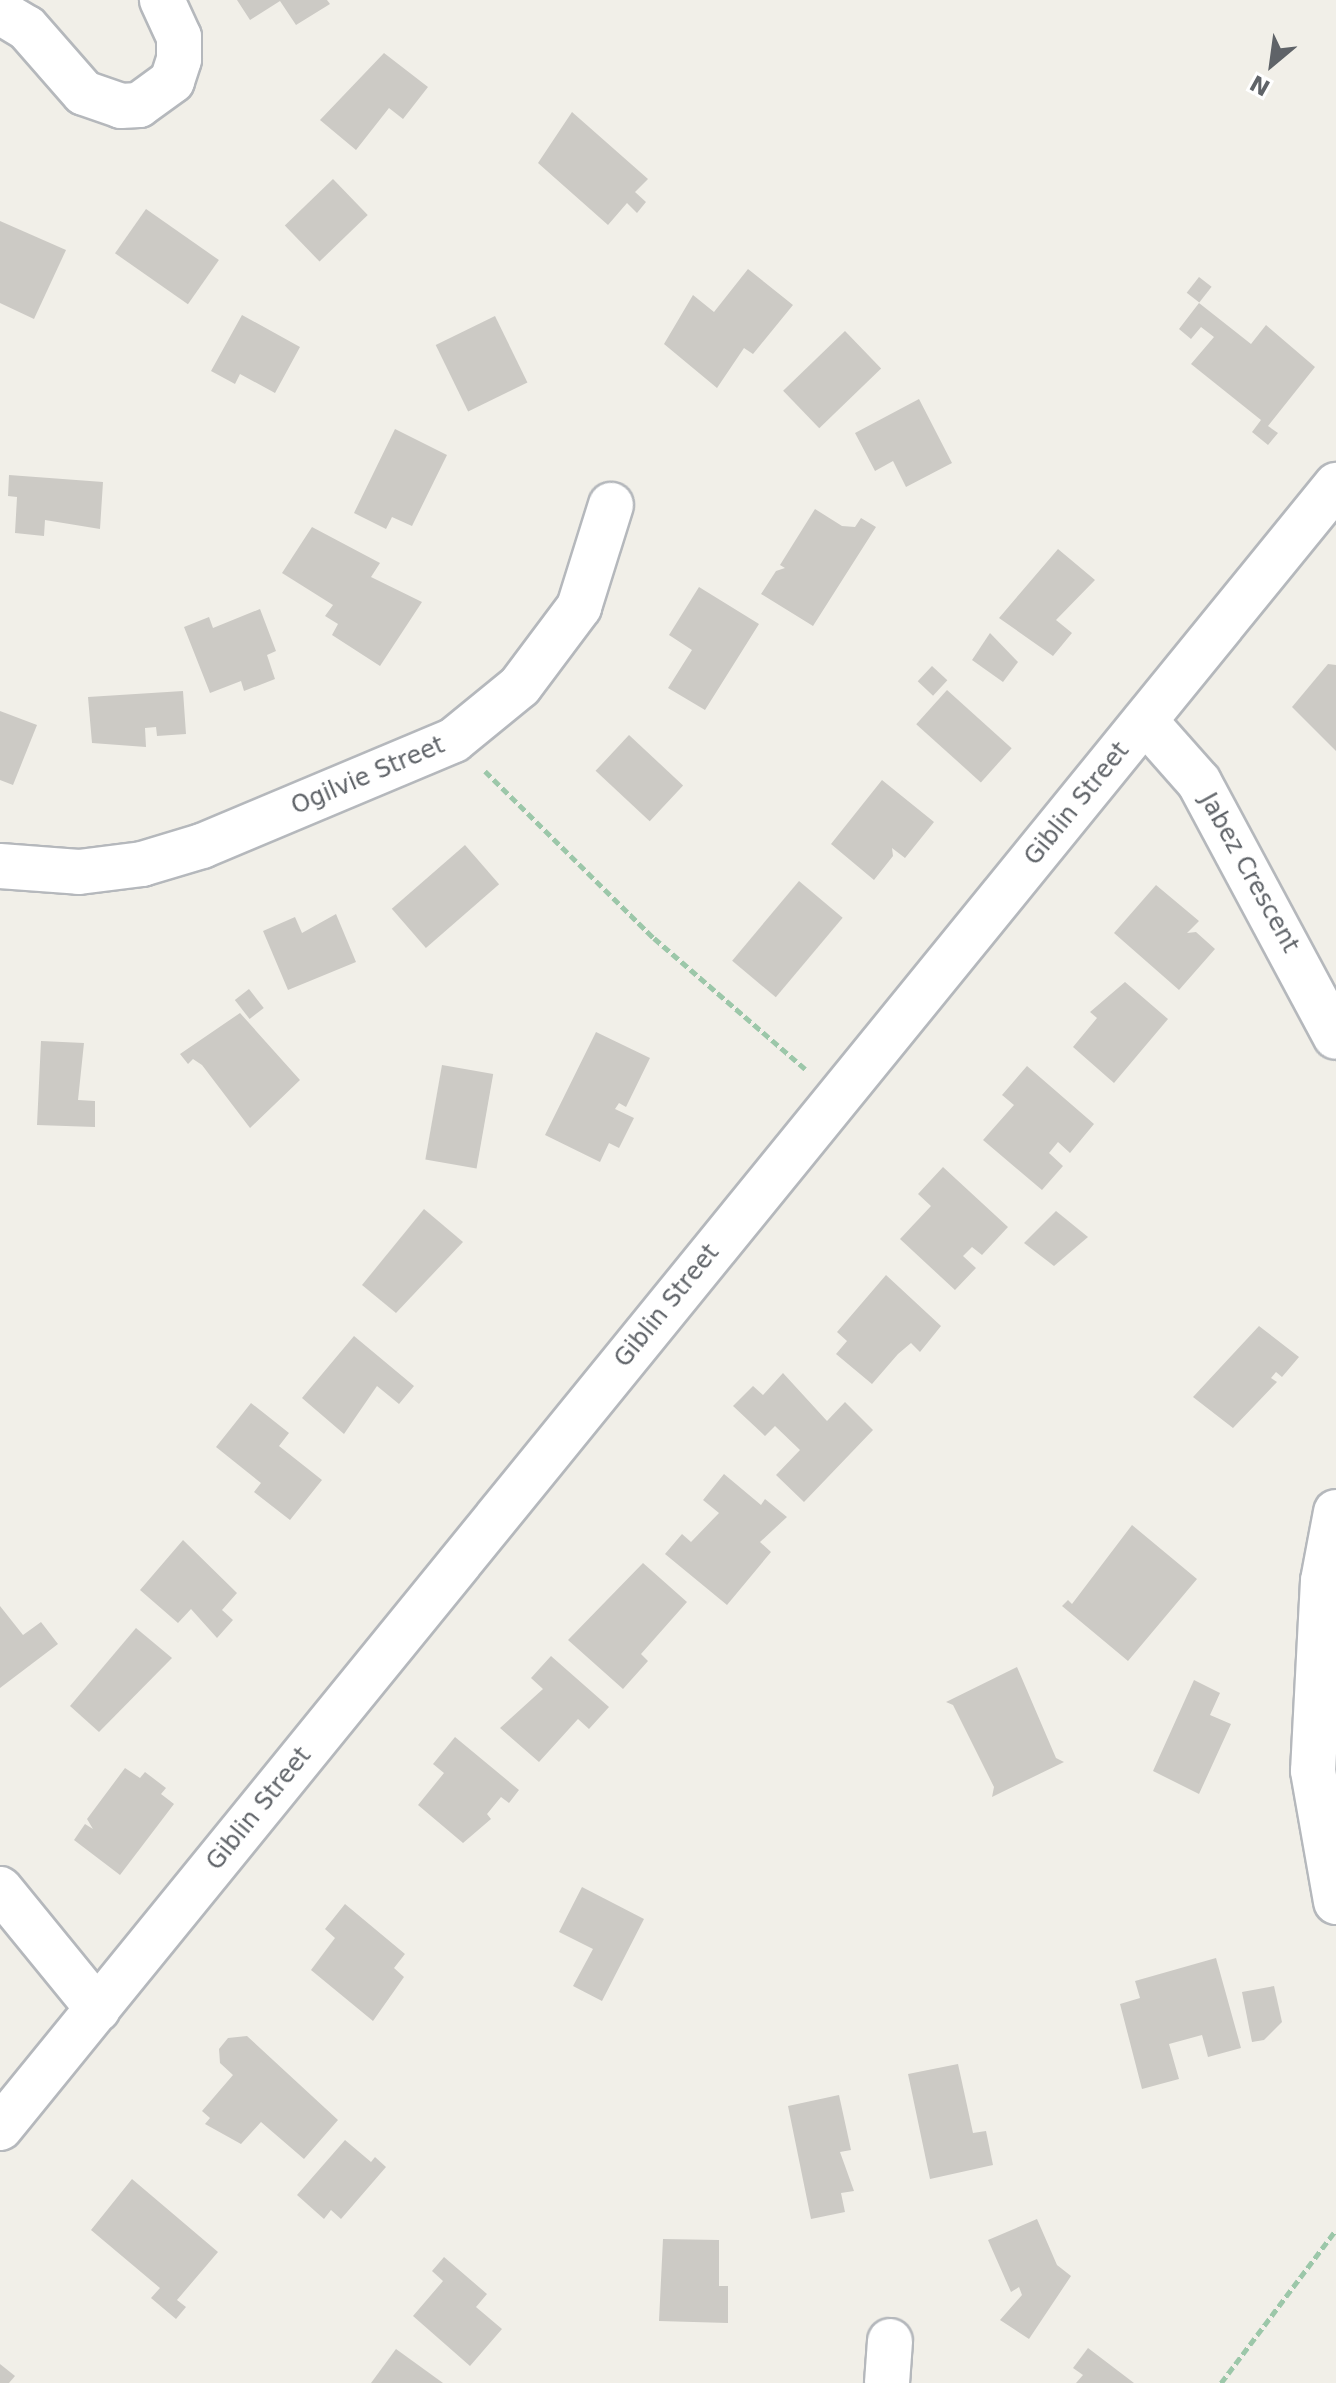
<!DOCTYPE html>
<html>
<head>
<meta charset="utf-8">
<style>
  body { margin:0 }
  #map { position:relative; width:1336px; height:2383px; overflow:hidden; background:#f1efe8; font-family:"DejaVu Sans",sans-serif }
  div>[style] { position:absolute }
  .building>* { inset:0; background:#cccac5; transform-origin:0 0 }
  .path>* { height:5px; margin-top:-2.5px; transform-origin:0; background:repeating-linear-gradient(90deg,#9cc7a9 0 8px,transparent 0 12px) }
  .roads { filter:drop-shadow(2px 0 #b5b8bc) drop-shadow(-2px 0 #b5b8bc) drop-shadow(0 2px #b5b8bc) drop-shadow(0 -2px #b5b8bc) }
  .minor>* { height:44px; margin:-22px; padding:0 22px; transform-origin:22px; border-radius:22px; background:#fff }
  span { translate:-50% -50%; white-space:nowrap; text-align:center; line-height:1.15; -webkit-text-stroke:7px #fff; paint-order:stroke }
  .street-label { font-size:24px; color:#5f6368 }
  .north { position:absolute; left:1232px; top:24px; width:80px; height:80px; -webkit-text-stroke:6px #fff; paint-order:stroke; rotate:209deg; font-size:22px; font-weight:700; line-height:32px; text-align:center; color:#5f6368 }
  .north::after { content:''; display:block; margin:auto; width:28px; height:36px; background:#5f6368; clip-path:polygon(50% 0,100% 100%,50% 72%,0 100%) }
</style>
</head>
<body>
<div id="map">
  <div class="building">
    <i style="clip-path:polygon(237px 0,327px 0,330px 4px,296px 25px,280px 1px,250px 20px)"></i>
    <i style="clip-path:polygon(384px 53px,428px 87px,403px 119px,389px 108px,356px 150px,320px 120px)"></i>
    <i style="clip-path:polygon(572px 112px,648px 179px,635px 192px,646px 202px,637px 213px,627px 203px,608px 225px,538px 163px)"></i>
    <i style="left:333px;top:179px;width:50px;height:67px;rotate:46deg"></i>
    <i style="left:146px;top:209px;width:89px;height:54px;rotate:35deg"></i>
    <i style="clip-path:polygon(0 221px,66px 250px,34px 319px,0 303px)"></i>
    <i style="clip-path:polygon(748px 269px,793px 305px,753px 354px,744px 348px,717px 388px,664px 344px,693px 295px,714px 312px)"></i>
    <i style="left:1199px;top:277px;width:16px;height:20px;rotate:38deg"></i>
    <i style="clip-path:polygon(1199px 303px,1251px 344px,1266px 325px,1315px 367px,1268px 426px,1278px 433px,1268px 445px,1252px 432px,1261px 420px,1191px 364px,1214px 337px,1201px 327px,1191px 339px,1179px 329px)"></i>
    <i style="clip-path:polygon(242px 315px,300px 347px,275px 393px,240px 374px,235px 384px,211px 371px)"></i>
    <i style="left:495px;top:316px;width:74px;height:66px;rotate:64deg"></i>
    <i style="left:845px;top:331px;width:52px;height:86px;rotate:46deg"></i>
    <i style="clip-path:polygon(919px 399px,952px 463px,906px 487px,893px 461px,875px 471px,855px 433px)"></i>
    <i style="clip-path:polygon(395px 429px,447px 455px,412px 526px,392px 517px,386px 529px,354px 513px)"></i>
    <i style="clip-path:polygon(9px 475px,103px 482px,100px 529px,45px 520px,44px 536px,15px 533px,17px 497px,8px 496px)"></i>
    <i style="clip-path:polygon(815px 509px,842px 526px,855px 527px,861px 518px,876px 527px,813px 626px,761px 594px,776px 571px,785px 568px,780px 565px)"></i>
    <i style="clip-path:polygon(312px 527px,380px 563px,371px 577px,422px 602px,380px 666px,332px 635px,338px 624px,325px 616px,333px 605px,282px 573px)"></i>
    <i style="clip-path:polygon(1058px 549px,1095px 580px,1056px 620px,1072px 633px,1053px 656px,999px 618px)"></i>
    <i style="clip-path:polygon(699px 587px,759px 624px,705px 710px,668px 688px,692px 650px,669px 635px)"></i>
    <i style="clip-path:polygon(260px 609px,276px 651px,267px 655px,275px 679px,244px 691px,241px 681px,210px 693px,184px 627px,209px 617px,213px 628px)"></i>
    <i style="clip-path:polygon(990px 633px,1018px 662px,1003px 682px,972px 660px)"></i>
    <i style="clip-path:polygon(1328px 664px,1336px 665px,1336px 751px,1292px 707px)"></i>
    <i style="left:932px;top:666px;width:21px;height:21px;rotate:43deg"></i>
    <i style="left:947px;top:690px;width:87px;height:46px;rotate:42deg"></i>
    <i style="clip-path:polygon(183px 691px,186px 734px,157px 736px,156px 727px,145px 728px,146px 747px,92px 743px,88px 697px)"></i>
    <i style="clip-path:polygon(0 711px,37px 725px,13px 785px,0 780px)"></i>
    <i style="left:629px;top:735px;width:74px;height:49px;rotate:43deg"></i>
    <i style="clip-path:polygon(882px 780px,934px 822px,905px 858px,892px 848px,893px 856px,874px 880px,831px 844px)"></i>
    <i style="left:465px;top:845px;width:52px;height:97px;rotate:49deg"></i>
    <i style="left:799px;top:881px;width:57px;height:104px;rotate:40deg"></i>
    <i style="clip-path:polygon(1156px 885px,1199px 921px,1187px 933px,1196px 932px,1215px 949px,1179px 990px,1114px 933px)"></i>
    <i style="clip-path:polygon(336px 914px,356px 962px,288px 990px,263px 931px,295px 917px,302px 933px)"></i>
    <i style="clip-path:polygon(1125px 982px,1168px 1019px,1114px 1083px,1073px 1047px,1097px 1018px,1090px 1012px)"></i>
    <i style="left:249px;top:989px;width:24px;height:18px;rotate:52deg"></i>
    <i style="clip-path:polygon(240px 1013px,300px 1080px,250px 1128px,202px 1065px,193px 1059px,188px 1064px,180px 1054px)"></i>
    <i style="clip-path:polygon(596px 1032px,650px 1058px,626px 1107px,619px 1103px,615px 1109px,634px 1118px,619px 1148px,609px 1143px,600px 1162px,545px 1135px)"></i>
    <i style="clip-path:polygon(41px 1041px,84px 1043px,78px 1100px,95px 1101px,95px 1127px,37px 1125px)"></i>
    <i style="left:442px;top:1065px;width:52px;height:96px;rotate:10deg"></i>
    <i style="clip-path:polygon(1027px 1066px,1094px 1124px,1070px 1153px,1058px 1142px,1049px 1153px,1063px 1166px,1042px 1190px,983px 1140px,1014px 1105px,1002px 1095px)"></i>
    <i style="clip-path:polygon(943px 1167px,1008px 1227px,982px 1255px,972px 1247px,963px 1256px,976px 1268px,955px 1290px,900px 1239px,931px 1206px,918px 1194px)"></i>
    <i style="clip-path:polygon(424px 1209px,463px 1242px,396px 1313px,362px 1285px)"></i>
    <i style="clip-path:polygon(1056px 1211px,1088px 1237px,1054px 1266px,1024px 1243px)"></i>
    <i style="clip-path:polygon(886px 1275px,941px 1326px,920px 1352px,911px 1343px,898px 1354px,872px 1384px,836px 1354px,847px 1341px,837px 1332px)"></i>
    <i style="clip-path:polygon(1259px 1326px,1299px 1357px,1282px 1377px,1276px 1372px,1271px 1378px,1277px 1382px,1233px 1428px,1193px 1397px)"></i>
    <i style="clip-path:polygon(354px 1336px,414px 1386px,399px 1404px,377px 1386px,344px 1434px,302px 1398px)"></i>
    <i style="clip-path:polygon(783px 1373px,827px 1421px,845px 1402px,873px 1430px,804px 1502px,776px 1475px,800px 1450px,775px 1426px,765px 1436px,733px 1406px,753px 1386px,763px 1395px)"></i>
    <i style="clip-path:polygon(251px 1403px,289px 1433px,279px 1446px,322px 1480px,290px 1520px,254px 1492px,261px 1483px,216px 1447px)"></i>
    <i style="clip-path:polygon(724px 1474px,761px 1505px,765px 1499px,787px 1517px,760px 1542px,771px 1552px,727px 1605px,665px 1554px,682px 1534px,691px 1542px,719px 1513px,703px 1500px)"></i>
    <i style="clip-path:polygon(1132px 1525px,1197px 1579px,1128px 1661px,1062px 1606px,1068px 1600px,1072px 1604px)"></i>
    <i style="clip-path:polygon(183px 1540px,237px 1593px,222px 1610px,233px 1620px,217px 1638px,191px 1609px,178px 1623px,140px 1590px)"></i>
    <i style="clip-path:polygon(643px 1563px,687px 1602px,641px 1654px,648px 1661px,623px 1689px,568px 1640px)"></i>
    <i style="clip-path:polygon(0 1606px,23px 1635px,41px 1622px,58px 1644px,0 1688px)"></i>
    <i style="clip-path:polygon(136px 1628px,172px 1658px,99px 1732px,70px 1706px)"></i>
    <i style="clip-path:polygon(551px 1656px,609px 1707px,589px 1729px,578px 1719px,539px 1762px,500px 1728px,543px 1689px,531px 1678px)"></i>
    <i style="clip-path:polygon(1017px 1667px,1056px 1758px,1064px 1762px,992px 1797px,994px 1787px,953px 1705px,946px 1702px)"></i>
    <i style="clip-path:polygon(1194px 1680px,1220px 1693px,1210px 1715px,1231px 1724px,1199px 1794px,1153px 1771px)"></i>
    <i style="clip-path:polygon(455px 1737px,519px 1790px,509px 1803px,501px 1797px,487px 1814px,491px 1819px,463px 1843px,418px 1805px,444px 1773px,433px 1764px)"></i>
    <i style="clip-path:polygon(125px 1768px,140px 1778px,145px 1772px,166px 1788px,161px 1794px,174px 1804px,120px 1875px,74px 1840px,85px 1824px,93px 1829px,87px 1819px)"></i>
    <i style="clip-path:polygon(582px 1887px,644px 1919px,602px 2001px,573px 1986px,593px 1949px,559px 1932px)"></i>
    <i style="clip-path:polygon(345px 1904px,405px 1954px,394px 1968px,404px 1977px,373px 2021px,311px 1970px,335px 1938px,325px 1929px)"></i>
    <i style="clip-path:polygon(1216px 1958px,1241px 2048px,1208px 2057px,1202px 2035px,1169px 2044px,1179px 2079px,1142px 2089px,1120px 2004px,1140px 1998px,1135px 1981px)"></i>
    <i style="clip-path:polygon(1274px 1986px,1282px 2022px,1264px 2040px,1252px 2042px,1242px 1992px)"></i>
    <i style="clip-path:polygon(247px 2036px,338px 2120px,304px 2159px,261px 2122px,241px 2144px,205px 2124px,210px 2118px,202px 2111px,233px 2075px,220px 2063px,219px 2049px,228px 2038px)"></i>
    <i style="clip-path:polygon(958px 2064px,973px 2133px,986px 2131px,993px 2165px,930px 2179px,908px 2074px)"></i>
    <i style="clip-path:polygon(839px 2095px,851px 2150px,840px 2152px,854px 2191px,841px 2193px,845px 2212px,811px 2219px,788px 2106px)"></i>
    <i style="clip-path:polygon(345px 2140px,371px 2162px,375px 2157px,386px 2167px,341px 2219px,331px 2210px,324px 2219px,297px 2195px)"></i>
    <i style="clip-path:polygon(132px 2179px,218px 2252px,177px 2300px,186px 2307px,176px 2319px,151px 2298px,160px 2288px,91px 2230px)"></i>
    <i style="clip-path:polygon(1037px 2219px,1057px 2265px,1071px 2276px,1029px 2339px,1000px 2320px,1022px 2295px,1019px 2287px,1011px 2292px,988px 2240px)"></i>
    <i style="clip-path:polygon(663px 2239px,719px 2240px,719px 2286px,728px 2286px,728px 2323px,659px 2321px)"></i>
    <i style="clip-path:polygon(444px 2257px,487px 2294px,476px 2307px,502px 2329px,470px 2366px,413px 2316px,443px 2281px,432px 2271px)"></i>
    <i style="clip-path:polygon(1088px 2348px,1134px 2383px,1076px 2383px,1083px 2375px,1073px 2368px)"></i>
    <i style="clip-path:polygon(396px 2349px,443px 2383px,371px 2383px)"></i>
    <i style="clip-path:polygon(0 2364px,15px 2376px,9px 2383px,0 2383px)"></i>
  </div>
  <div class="path">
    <i style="left:485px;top:771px;width:238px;rotate:44.7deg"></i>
    <i style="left:654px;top:938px;width:200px;rotate:40.9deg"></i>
    <i style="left:1221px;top:2383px;width:191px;rotate:-53.1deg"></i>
  </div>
  <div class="roads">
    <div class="minor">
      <i style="left:0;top:12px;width:31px;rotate:31deg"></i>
      <i style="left:27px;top:28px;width:86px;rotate:48.8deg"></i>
      <i style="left:84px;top:93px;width:39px;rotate:19deg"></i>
      <i style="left:121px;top:106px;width:18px;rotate:-3deg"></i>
      <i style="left:139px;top:105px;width:41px;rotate:-36deg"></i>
      <i style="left:172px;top:81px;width:23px;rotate:-72deg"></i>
      <i style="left:179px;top:59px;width:22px;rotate:-90deg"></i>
      <i style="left:179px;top:37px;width:41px;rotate:-114.7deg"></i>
      <i style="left:1145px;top:721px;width:81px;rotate:48.5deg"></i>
      <i style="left:1199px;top:782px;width:289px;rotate:61.8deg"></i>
      <i style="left:0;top:866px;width:79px;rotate:4.3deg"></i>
      <i style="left:79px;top:872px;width:64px;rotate:-7.2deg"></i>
      <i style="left:142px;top:864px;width:63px;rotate:-16.7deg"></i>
      <i style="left:202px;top:846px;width:273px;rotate:-22.8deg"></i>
      <i style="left:454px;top:740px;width:85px;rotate:-39.3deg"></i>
      <i style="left:520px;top:686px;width:99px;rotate:-53.2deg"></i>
      <i style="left:579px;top:607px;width:107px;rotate:-72.6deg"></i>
      <i style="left:1336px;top:1512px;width:70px;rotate:100.7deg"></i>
      <i style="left:1323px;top:1581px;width:190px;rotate:93deg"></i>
      <i style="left:1313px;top:1771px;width:133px;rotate:80deg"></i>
      <i style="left:0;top:1889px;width:155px;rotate:50.8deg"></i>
      <i style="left:0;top:2128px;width:2118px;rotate:-50.88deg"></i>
      <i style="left:887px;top:2383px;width:42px;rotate:-85.9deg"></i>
    </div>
  </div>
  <div class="street-label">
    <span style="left:368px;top:776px;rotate:-23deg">Ogilvie Street</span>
    <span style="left:1077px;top:804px;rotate:-51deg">Giblin Street</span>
    <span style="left:1249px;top:873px;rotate:61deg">Jabez Crescent</span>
    <span style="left:667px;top:1306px;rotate:-51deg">Giblin Street</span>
    <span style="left:259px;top:1809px;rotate:-51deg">Giblin Street</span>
  </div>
  <div class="north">N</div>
</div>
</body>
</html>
